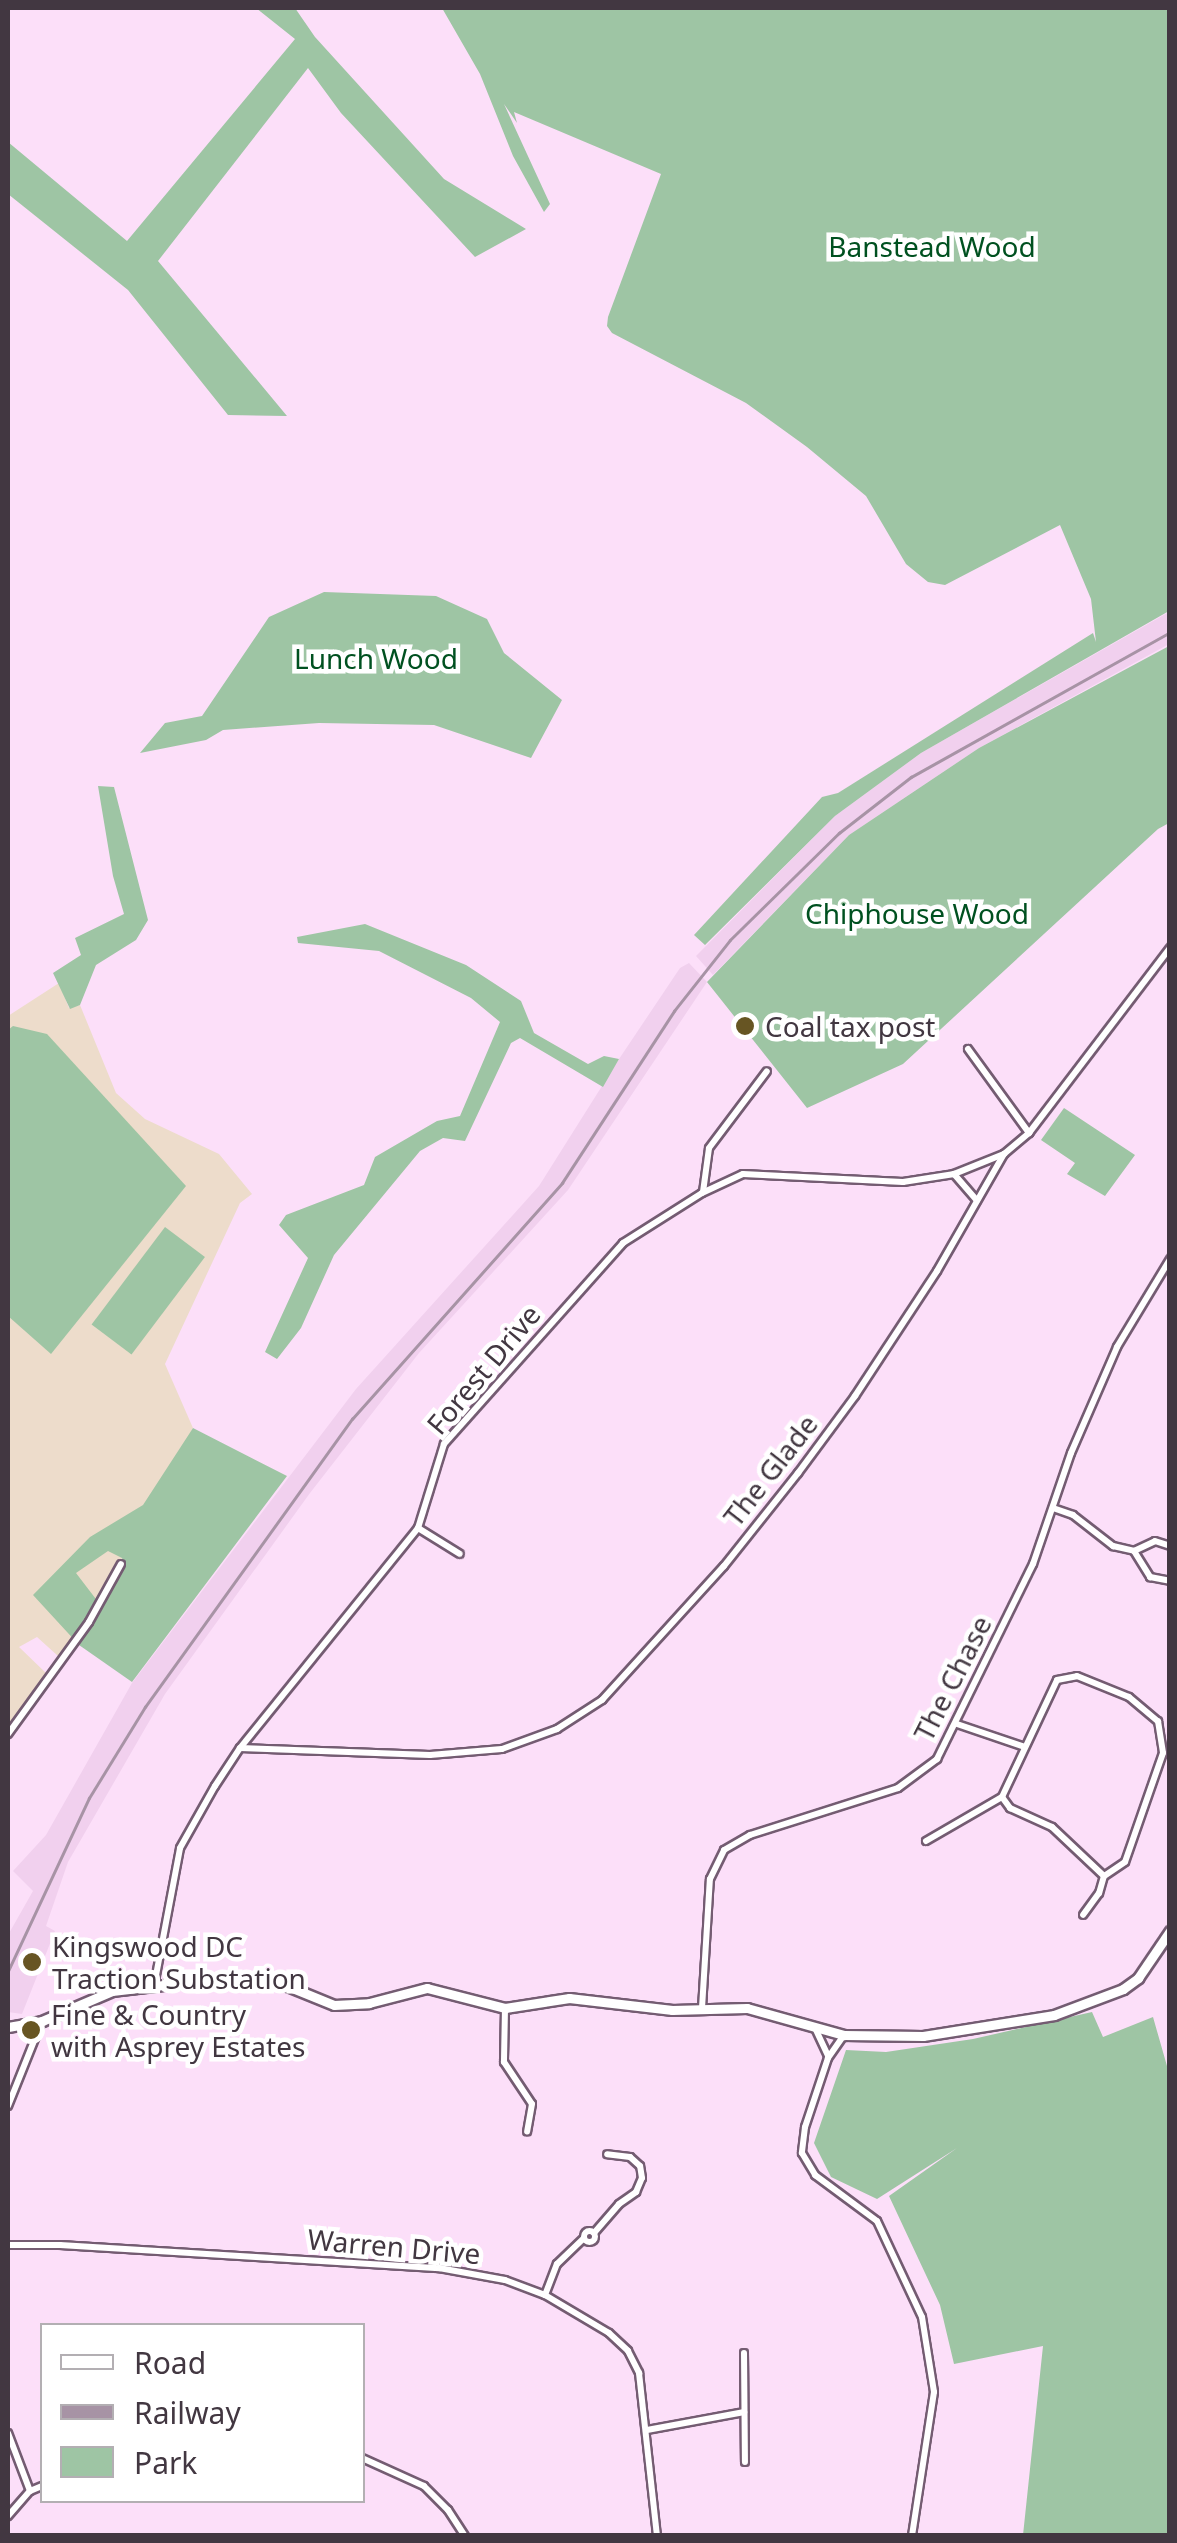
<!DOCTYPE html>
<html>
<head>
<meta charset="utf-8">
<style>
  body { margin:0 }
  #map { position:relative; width:1177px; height:2543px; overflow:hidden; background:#fcdff9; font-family:"Noto Sans",sans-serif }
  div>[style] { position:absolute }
  .commercial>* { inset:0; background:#eddccb }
  .built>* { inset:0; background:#f1d0ee }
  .green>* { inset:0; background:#9ec5a4; transform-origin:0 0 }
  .roads { filter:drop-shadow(2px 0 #745c72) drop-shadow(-2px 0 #745c72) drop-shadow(0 2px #745c72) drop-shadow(0 -2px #745c72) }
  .minor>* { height:6px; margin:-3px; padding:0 3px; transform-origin:3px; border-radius:3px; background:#fff }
  .minor>.ring { margin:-3px; padding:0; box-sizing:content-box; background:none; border:6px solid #fff; border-radius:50% }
  .secondary>* { height:9px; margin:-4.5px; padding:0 4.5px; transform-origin:4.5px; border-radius:4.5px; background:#fff }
  .rail>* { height:2.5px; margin:-1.25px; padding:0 1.25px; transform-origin:1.25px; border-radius:1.25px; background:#a793a5 }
  .dots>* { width:28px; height:28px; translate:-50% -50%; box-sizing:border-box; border:5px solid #fff; border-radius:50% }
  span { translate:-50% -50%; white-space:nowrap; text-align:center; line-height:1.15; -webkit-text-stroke:9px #fff; paint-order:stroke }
  .park-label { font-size:28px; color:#005120 }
  .poi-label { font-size:28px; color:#423741 }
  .left { translate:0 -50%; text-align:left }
  .street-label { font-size:28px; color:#423741 }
  .frame { position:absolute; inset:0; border:10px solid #423741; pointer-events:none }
  .legend { position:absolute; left:40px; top:2323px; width:325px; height:180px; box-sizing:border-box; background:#fff; border:2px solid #b3afb3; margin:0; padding:12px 18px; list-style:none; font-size:30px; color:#423741 }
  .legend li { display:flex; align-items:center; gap:20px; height:50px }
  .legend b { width:50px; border:2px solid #b3afb3 }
</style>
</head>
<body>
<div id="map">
  <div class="commercial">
    <i style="clip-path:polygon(59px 983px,69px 1008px,80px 1005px,116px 1093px,145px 1119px,219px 1154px,252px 1194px,240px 1203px,165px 1364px,193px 1428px,129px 1563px,79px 1645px,58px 1656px,37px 1637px,19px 1647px,47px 1674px,8px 1728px,8px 1016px)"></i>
  </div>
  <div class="built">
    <i style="clip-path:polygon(1169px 612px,1169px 644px,979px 748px,849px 835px,713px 975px,696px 956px,835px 816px,921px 753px)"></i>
    <i style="clip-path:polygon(689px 963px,707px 982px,568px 1190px,419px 1353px,310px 1493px,165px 1694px,68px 1862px,46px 1926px,55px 1931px,22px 2014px,8px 2012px,8px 1935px,33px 1891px,13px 1871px,46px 1835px,132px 1683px,356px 1389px,539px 1186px,619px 1059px,680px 968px)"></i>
  </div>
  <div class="green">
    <i style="clip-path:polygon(256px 8px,295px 8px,315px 37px,444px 179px,526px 229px,475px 257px,341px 113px,308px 68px,158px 261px,287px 416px,228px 415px,128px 290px,8px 194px,8px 142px,127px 241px,295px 39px)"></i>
    <i style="clip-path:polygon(442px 8px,1169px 8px,1169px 611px,921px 753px,835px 816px,705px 945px,694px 935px,822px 797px,838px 793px,1093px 633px,1096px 642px,1091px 599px,1060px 525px,945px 585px,928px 582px,906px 564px,866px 496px,807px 447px,746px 403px,612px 333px,607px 326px,608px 317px,661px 174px,514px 112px,517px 123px,504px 104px,550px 204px,544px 212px,513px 156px,480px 74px)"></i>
    <i style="clip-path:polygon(324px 592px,436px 596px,487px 619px,504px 653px,562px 700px,531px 758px,434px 725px,319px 723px,223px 730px,206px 740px,140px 753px,165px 723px,202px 716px,269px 617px)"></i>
    <i style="clip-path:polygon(1169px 646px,1169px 823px,1158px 829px,903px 1064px,807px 1108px,707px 982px,849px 835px,979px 748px)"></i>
    <i style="clip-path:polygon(98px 786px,114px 787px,148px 920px,136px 940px,96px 965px,80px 1005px,70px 1009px,53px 973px,81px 955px,75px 938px,124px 914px,113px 876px)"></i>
    <i style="clip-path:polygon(365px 924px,466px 965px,521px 1001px,534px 1033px,588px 1064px,604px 1056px,619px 1059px,603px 1087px,520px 1038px,511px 1043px,465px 1141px,443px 1138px,420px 1151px,334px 1255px,301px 1328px,277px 1359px,265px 1352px,308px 1258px,279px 1225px,286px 1215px,364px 1185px,375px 1157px,437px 1121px,460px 1116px,500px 1022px,471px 998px,379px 951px,298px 943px,297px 937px)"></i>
    <i style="clip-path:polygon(13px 1026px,47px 1034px,186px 1186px,51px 1354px,8px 1316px,8px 1030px)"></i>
    <i style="clip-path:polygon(1064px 1108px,1135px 1155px,1105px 1196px,1067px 1174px,1075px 1163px,1041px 1140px)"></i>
    <i style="left:165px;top:1227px;width:50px;height:122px;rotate:37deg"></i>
    <i style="clip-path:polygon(evenodd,193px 1428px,287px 1476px,132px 1682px,79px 1645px,33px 1595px,90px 1537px,143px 1505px,193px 1428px,108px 1551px,122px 1558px,125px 1566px,102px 1607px,76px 1573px,108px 1551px)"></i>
    <i style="clip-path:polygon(1092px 2012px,1103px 2037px,1153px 2017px,1169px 2073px,1169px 2535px,1023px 2535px,1043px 2346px,954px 2364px,940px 2305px,889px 2196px,957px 2148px,877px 2199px,831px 2177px,814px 2143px,846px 2050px,886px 2052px,973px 2039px)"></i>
  </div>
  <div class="roads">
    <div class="minor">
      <i style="left:968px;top:1049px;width:104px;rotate:54deg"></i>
      <i style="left:954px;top:1174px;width:35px;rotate:49deg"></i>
      <i style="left:703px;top:1192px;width:44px;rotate:-82.2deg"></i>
      <i style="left:709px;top:1148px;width:96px;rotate:-53deg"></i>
      <i style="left:1053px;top:1508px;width:21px;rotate:19deg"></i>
      <i style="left:1073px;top:1515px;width:51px;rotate:37.8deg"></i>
      <i style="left:1113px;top:1546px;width:22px;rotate:13deg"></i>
      <i style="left:1134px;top:1551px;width:23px;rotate:-25deg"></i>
      <i style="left:1155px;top:1541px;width:16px;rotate:18deg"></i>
      <i style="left:418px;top:1528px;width:49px;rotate:31.8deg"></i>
      <i style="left:1134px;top:1551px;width:31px;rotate:58deg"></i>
      <i style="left:1150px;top:1577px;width:20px;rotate:11deg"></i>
      <i style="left:957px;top:1724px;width:69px;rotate:18.7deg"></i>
      <i style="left:8px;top:1734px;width:138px;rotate:-54.1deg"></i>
      <i style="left:89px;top:1622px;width:66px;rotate:-61.1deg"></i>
      <i style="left:240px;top:1748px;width:190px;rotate:2.1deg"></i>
      <i style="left:430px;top:1755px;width:72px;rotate:-4.8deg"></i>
      <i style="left:502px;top:1749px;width:59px;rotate:-20deg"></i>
      <i style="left:557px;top:1729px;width:54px;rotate:-32.8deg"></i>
      <i style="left:602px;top:1700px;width:181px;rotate:-47.7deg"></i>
      <i style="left:724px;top:1566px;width:119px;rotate:-51.5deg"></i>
      <i style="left:798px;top:1473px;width:96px;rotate:-53.5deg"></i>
      <i style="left:855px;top:1396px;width:149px;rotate:-56.7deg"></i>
      <i style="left:937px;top:1271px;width:135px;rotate:-60.2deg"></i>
      <i style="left:1004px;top:1154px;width:33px;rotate:-40deg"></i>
      <i style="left:1029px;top:1133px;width:233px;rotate:-52.7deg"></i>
      <i style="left:1002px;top:1797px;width:14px;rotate:54deg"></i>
      <i style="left:1010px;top:1808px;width:46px;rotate:24.3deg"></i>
      <i style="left:1052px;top:1827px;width:71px;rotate:43.3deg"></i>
      <i style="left:926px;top:1841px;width:88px;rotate:-30.1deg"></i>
      <i style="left:1002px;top:1797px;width:129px;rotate:-64.8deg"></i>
      <i style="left:1057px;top:1680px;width:20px;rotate:-11deg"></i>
      <i style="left:1077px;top:1676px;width:56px;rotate:22deg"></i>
      <i style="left:1129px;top:1697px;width:38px;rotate:40deg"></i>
      <i style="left:1158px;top:1721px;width:32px;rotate:81deg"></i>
      <i style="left:1163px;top:1753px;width:115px;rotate:109.2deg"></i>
      <i style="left:1125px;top:1862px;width:25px;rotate:146deg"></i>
      <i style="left:1104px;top:1876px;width:18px;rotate:106deg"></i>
      <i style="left:1099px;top:1893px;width:27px;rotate:126deg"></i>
      <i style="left:154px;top:1986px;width:140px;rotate:-79.3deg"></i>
      <i style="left:180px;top:1848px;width:71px;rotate:-60.6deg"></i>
      <i style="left:215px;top:1786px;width:45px;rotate:-56.7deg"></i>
      <i style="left:240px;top:1748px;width:283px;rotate:-51deg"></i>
      <i style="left:418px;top:1528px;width:88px;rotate:-72.8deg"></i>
      <i style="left:444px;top:1444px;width:269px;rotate:-48.3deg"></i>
      <i style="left:623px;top:1243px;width:93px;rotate:-32.3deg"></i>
      <i style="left:702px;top:1193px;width:45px;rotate:-24.9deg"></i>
      <i style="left:743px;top:1174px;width:160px;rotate:2.9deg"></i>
      <i style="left:903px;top:1182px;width:52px;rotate:-8.9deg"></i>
      <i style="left:954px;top:1174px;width:54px;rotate:-21.8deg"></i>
      <i style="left:505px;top:2008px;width:54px;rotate:91.1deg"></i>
      <i style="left:504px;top:2062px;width:50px;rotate:56.3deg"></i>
      <i style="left:532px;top:2104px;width:28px;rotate:100deg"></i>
      <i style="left:702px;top:2008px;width:129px;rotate:-86.5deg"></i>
      <i style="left:710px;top:1879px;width:32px;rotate:-64deg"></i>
      <i style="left:724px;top:1850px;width:30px;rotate:-30deg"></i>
      <i style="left:750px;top:1835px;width:155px;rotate:-17.6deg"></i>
      <i style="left:898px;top:1788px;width:49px;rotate:-36.6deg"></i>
      <i style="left:937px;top:1759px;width:217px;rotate:-63.8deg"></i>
      <i style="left:1033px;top:1564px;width:117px;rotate:-71.1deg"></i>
      <i style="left:1071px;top:1453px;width:116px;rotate:-66.5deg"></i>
      <i style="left:1117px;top:1347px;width:103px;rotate:-58.9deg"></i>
      <i style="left:816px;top:2030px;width:29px;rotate:65deg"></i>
      <i style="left:844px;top:2035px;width:28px;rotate:125deg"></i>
      <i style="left:828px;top:2058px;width:73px;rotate:108.4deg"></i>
      <i style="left:805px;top:2127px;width:26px;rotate:97deg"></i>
      <i style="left:802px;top:2153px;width:26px;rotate:59deg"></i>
      <i style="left:815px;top:2175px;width:77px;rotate:36.6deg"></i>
      <i style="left:877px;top:2221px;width:106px;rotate:64.9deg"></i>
      <i style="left:922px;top:2317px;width:76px;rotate:80.9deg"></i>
      <i style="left:934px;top:2392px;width:146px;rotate:98.7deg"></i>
      <i style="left:8px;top:2106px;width:92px;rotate:-68.2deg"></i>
      <i class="ring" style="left:583.5px;top:2230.5px;width:5px;height:5px"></i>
      <i style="left:594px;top:2233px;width:38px;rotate:-49deg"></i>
      <i style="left:619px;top:2204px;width:21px;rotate:-35deg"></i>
      <i style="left:636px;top:2192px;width:15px;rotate:-67deg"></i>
      <i style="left:642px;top:2178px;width:12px;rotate:-99deg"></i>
      <i style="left:640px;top:2166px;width:13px;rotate:-138deg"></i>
      <i style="left:630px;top:2157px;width:23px;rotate:-173deg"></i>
      <i style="left:8px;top:2245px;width:52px"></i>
      <i style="left:60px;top:2245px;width:380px;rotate:3.5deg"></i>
      <i style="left:439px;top:2268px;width:67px;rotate:10.3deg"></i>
      <i style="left:505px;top:2280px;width:43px;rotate:20.6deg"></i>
      <i style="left:545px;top:2295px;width:74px;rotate:30.7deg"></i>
      <i style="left:609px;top:2333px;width:26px;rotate:43deg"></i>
      <i style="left:628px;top:2351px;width:25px;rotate:63deg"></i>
      <i style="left:639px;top:2373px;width:164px;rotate:83.7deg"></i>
      <i style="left:545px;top:2295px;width:33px;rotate:-69deg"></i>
      <i style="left:557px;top:2264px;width:37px;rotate:-44deg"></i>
      <i style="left:744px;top:2353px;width:109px;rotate:89.5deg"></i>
      <i style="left:647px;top:2430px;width:99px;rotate:-10.5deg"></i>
      <i style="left:8px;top:2433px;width:62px;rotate:69.2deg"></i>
      <i style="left:30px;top:2491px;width:13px;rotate:-23deg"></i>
      <i style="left:362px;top:2458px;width:68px;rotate:24.3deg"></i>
      <i style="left:424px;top:2486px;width:34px;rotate:45deg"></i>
      <i style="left:448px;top:2510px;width:31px;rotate:57deg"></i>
      <i style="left:8px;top:2516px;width:33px;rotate:-49deg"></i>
    </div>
    <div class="secondary">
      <i style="left:8px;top:2027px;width:35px;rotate:-10deg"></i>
      <i style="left:42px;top:2021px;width:76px;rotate:-23.2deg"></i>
      <i style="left:112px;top:1991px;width:130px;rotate:-6.6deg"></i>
      <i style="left:241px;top:1976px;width:40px;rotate:10deg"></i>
      <i style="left:280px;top:1983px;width:58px;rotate:22.2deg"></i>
      <i style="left:334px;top:2005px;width:35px;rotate:-3deg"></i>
      <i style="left:369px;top:2003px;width:60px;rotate:-14.5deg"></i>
      <i style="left:427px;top:1988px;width:81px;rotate:14.4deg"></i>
      <i style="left:505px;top:2008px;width:65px;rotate:-8.9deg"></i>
      <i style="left:569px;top:1998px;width:104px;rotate:6.6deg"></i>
      <i style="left:672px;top:2010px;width:75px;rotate:-1.5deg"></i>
      <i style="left:747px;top:2008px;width:101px;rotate:15.6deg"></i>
      <i style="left:844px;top:2035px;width:79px;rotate:0.7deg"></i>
      <i style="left:923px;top:2036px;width:133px;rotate:-9.1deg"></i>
      <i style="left:1054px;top:2015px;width:74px;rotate:-20.6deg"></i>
      <i style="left:1123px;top:1989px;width:19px;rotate:-36deg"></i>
      <i style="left:1138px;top:1978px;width:57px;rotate:-55.8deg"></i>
    </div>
  </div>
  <div class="rail">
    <i style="left:8px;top:1971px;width:191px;rotate:-64.9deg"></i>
    <i style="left:89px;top:1798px;width:107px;rotate:-58.4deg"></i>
    <i style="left:145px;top:1707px;width:355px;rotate:-54.3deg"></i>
    <i style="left:352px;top:1419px;width:316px;rotate:-48.3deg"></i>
    <i style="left:562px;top:1183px;width:205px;rotate:-56.9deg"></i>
    <i style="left:674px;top:1011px;width:90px;rotate:-51.7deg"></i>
    <i style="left:730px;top:940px;width:153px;rotate:-44.5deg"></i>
    <i style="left:839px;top:833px;width:91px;rotate:-37.9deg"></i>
    <i style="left:911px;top:777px;width:297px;rotate:-29.2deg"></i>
  </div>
  <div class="dots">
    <i style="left:745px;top:1026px;background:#675523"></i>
    <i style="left:32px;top:1962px;background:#675523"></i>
    <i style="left:31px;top:2030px;background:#675523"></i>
  </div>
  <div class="park-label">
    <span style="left:932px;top:246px">Banstead Wood</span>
    <span style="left:376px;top:658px">Lunch Wood</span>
    <span style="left:917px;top:913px">Chiphouse Wood</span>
  </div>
  <div class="poi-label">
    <span class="left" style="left:765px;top:1026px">Coal tax post</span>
    <span class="left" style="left:52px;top:1962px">Kingswood DC<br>Traction Substation</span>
    <span class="left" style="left:51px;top:2030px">Fine &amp; Country<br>with Asprey Estates</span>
  </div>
  <div class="street-label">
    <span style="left:483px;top:1369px;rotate:-50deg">Forest Drive</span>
    <span style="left:770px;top:1470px;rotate:-52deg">The Glade</span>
    <span style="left:952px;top:1678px;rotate:-63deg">The Chase</span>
    <span style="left:394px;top:2246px;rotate:5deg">Warren Drive</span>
  </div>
  <div class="frame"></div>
  <ul class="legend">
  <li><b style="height:12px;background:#fff"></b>Road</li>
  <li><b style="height:12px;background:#a793a5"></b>Railway</li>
  <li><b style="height:28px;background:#9ec5a4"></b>Park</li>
  </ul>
</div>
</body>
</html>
